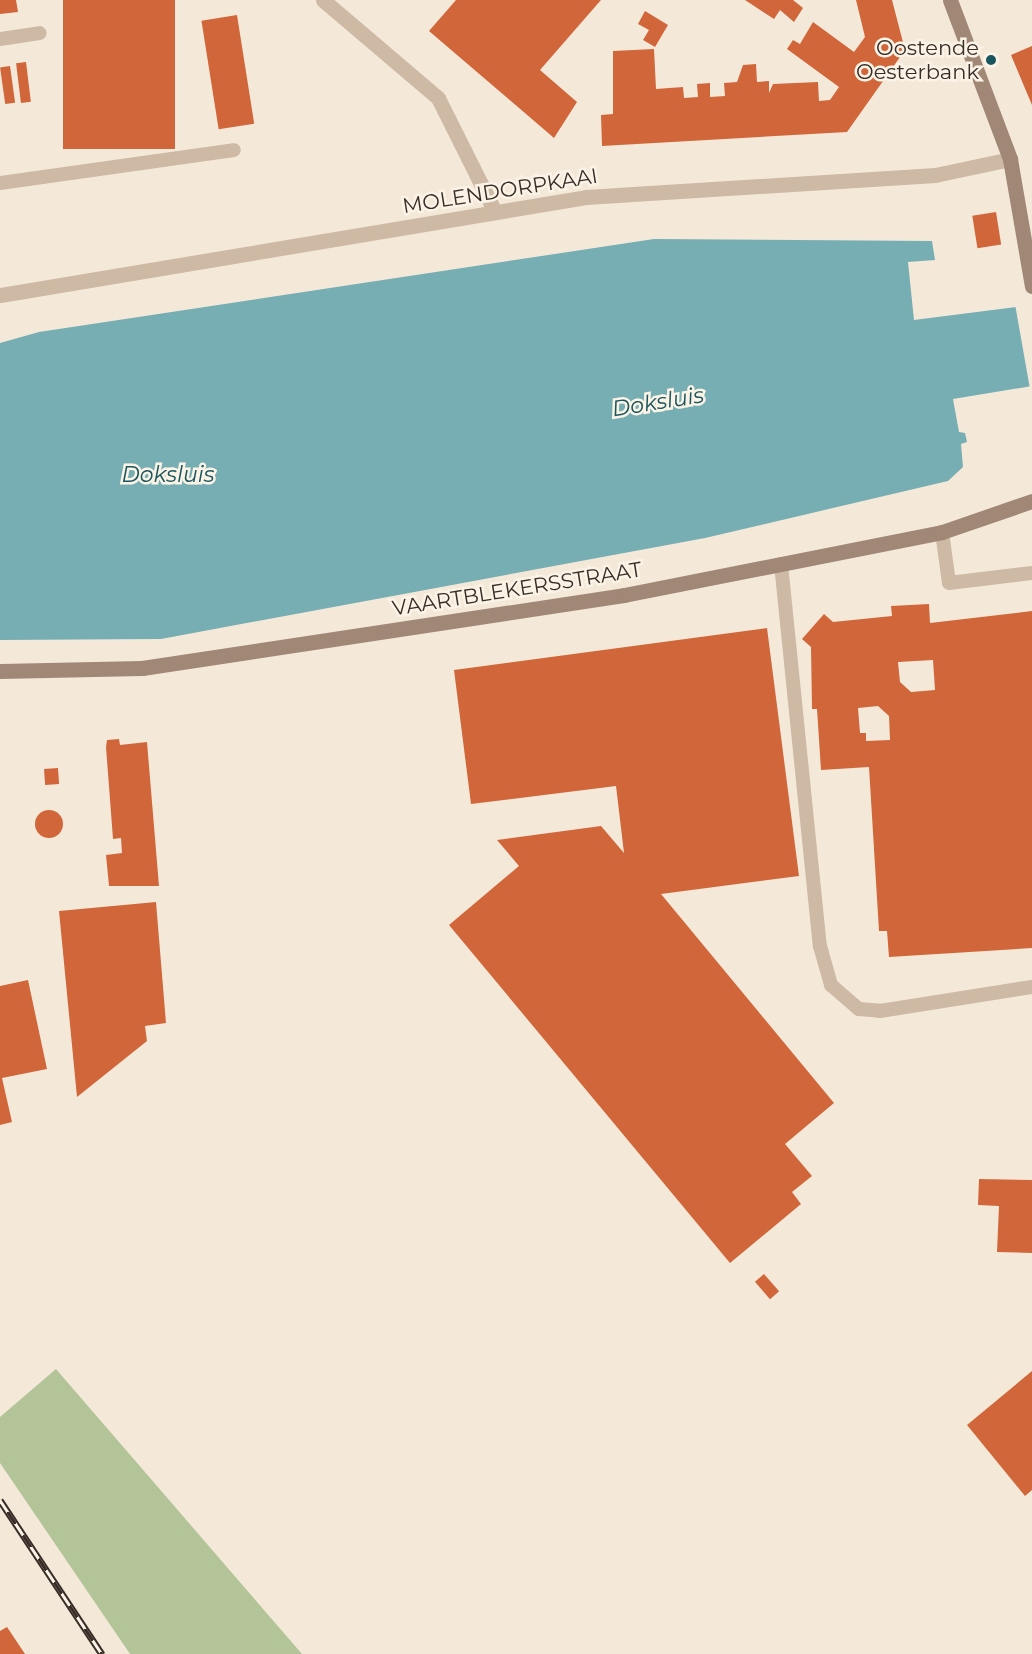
<!DOCTYPE html>
<html>
<head>
<meta charset="utf-8">
<style>
  body { margin:0 }
  #map { position:relative; width:1032px; height:1654px; overflow:hidden; background:#f4e9d9; font-family:Montserrat,sans-serif }
  div>[style] { position:absolute }
  .green>* { inset:0; background:#b3c498 }
  .water>* { inset:0; background:#76aeb4 }
  .pier>* { inset:0; background:#f4e9d9 }
  .building>* { inset:0; background:#d1663a; transform-origin:0 0 }
  .round { border-radius:50% }
  .lane>* { height:14px; margin:-7px; padding:0 7px; transform-origin:7px; border-radius:7px; background:#cdb9a4 }
  .street>* { height:15px; margin:-7.5px; padding:0 7.5px; transform-origin:7.5px; border-radius:7.5px; background:#cdb9a4 }
  .secondary>* { height:15px; margin:-7.5px; padding:0 7.5px; transform-origin:7.5px; border-radius:7.5px; background:#a18775 }
  .rail>* { height:7px; margin-top:-3.5px; transform-origin:0; background:repeating-linear-gradient(90deg,#fbf3e6 0 14px,#382d27 0 28px); box-sizing:border-box; border-block:2px solid #382d27 }
  .dots>* { width:16px; height:16px; translate:-50% -50%; box-sizing:border-box; border:3px solid #fbf3e6; border-radius:50% }
  span { translate:-50% -50%; white-space:nowrap; text-align:center; line-height:1.15; -webkit-text-stroke:5px #fbf3e6; paint-order:stroke }
  .poi-label { font-size:21px; color:#382d27 }
  .right { translate:-100% -50%; text-align:right }
  .street-label { font-size:21px; color:#382d27 }
  .water-label { font-size:22px; color:#18555d; font-style:italic }
</style>
</head>
<body>
<div id="map">
  <div class="green">
    <i style="clip-path:polygon(56px 1369px,302px 1654px,130px 1654px,0 1463px,0 1417px)"></i>
  </div>
  <div class="water">
    <i style="clip-path:polygon(654px 239px,932px 241px,935px 260px,908px 262px,914px 320px,1032px 305px,1032px 386px,953px 399px,959px 432px,965px 433px,967px 442px,961px 444px,963px 467px,948px 481px,705px 538px,161px 639px,0 640px,0 343px,39px 332px)"></i>
  </div>
  <div class="pier">
    <i style="clip-path:polygon(1032px 302px,1032px 389px,1030px 389px,1015px 304px)"></i>
  </div>
  <div class="building">
    <i style="clip-path:polygon(0 0,16px 0,18px 12px,0 14px)"></i>
    <i style="left:63px;top:0;width:112px;height:149px"></i>
    <i style="clip-path:polygon(456px 0,601px 0,540px 70px,577px 102px,554px 138px,429px 31px)"></i>
    <i style="clip-path:polygon(745px 0,793px 0,803px 8px,794px 22px,780px 10px,774px 19px)"></i>
    <i style="clip-path:polygon(856px 0,892px 0,905px 50px,847px 132px,602px 146px,601px 115px,613px 114px,613px 51px,654px 49px,656px 89px,683px 87px,684px 98px,698px 97px,697px 84px,710px 83px,710px 97px,725px 96px,724px 83px,737px 82px,743px 65px,756px 64px,757px 82px,769px 81px,769px 93px,773px 84px,818px 82px,819px 101px,830px 100px,839px 87px,787px 49px,793px 40px,800px 44px,813px 22px,854px 52px,865px 37px)"></i>
    <i style="clip-path:polygon(645px 11px,668px 25px,655px 47px,643px 40px,649px 30px,638px 24px)"></i>
    <i style="left:237px;top:15px;width:110px;height:36px;rotate:81deg"></i>
    <i style="clip-path:polygon(1032px 46px,1032px 105px,1011px 55px)"></i>
    <i style="left:26px;top:62px;width:40px;height:10px;rotate:83deg"></i>
    <i style="left:10px;top:66px;width:37px;height:10px;rotate:82deg"></i>
    <i style="left:996px;top:212px;width:33px;height:24px;rotate:81deg"></i>
    <i style="clip-path:polygon(evenodd,929px 604px,930px 623px,1032px 611px,1032px 948px,889px 957px,887px 931px,879px 931px,869px 767px,821px 770px,817px 709px,812px 709px,811px 647px,802px 639px,824px 614px,833px 622px,892px 616px,891px 606px,929px 604px,933px 660px,935px 690px,911px 692px,900px 682px,898px 662px,933px 660px,929px 604px,878px 706px,889px 716px,890px 740px,866px 741px,866px 733px,860px 733px,858px 708px,878px 706px)"></i>
    <i style="clip-path:polygon(767px 628px,799px 876px,661px 894px,834px 1103px,785px 1144px,812px 1176px,792px 1192px,801px 1204px,730px 1263px,449px 925px,519px 866px,497px 840px,601px 826px,624px 853px,616px 786px,471px 804px,454px 670px)"></i>
    <i style="clip-path:polygon(119px 739px,120px 745px,147px 742px,159px 886px,109px 886px,106px 855px,122px 853px,121px 838px,113px 839px,106px 747px,107px 740px)"></i>
    <i style="left:58px;top:768px;width:16px;height:14px;rotate:86deg"></i>
    <i class="round" style="left:35px;top:810px;width:28px;height:28px"></i>
    <i style="clip-path:polygon(156px 902px,166px 1023px,145px 1026px,147px 1041px,77px 1097px,59px 911px)"></i>
    <i style="clip-path:polygon(28px 980px,47px 1069px,2px 1078px,12px 1122px,0 1125px,0 986px)"></i>
    <i style="clip-path:polygon(979px 1179px,1032px 1180px,1032px 1253px,997px 1252px,999px 1206px,978px 1205px)"></i>
    <i style="left:764px;top:1274px;width:23px;height:12px;rotate:49deg"></i>
    <i style="clip-path:polygon(1032px 1371px,1032px 1490px,1025px 1496px,967px 1425px)"></i>
    <i style="clip-path:polygon(7px 1627px,25px 1654px,0 1654px,0 1631px)"></i>
  </div>
  <div class="lane">
    <i style="left:0;top:39px;width:40px;rotate:-8.5deg"></i>
    <i style="left:0;top:183px;width:236px;rotate:-8deg"></i>
    <i style="left:942px;top:532px;width:51px;rotate:82.2deg"></i>
    <i style="left:949px;top:583px;width:84px;rotate:-6.9deg"></i>
    <i style="left:781px;top:564px;width:384px;rotate:84.2deg"></i>
    <i style="left:820px;top:946px;width:41px;rotate:74.2deg"></i>
    <i style="left:831px;top:985px;width:37px;rotate:41deg"></i>
    <i style="left:859px;top:1009px;width:21px;rotate:5deg"></i>
    <i style="left:880px;top:1011px;width:154px;rotate:-9deg"></i>
  </div>
  <div class="street">
    <i style="left:323px;top:0;width:151px;rotate:40.4deg"></i>
    <i style="left:438px;top:98px;width:127px;rotate:63.4deg"></i>
    <i style="left:0;top:295px;width:594px;rotate:-9.49deg"></i>
    <i style="left:586px;top:197px;width:350px;rotate:-3.6deg"></i>
    <i style="left:935px;top:175px;width:77px;rotate:-12deg"></i>
  </div>
  <div class="secondary">
    <i style="left:950px;top:0;width:170px;rotate:69.3deg"></i>
    <i style="left:1010px;top:159px;width:129px;rotate:80.2deg"></i>
    <i style="left:0;top:671px;width:142px;rotate:-1.2deg"></i>
    <i style="left:142px;top:668px;width:487px;rotate:-8.6deg"></i>
    <i style="left:624px;top:595px;width:324px;rotate:-11.2deg"></i>
    <i style="left:942px;top:532px;width:95px;rotate:-19deg"></i>
  </div>
  <div class="rail">
    <i style="left:0;top:1500px;width:185px;rotate:56.5deg"></i>
  </div>
  <div class="dots">
    <i style="left:991px;top:60px;background:#18555d"></i>
  </div>
  <div class="poi-label">
    <span class="right" style="left:979px;top:60px">Oostende<br>Oesterbank</span>
  </div>
  <div class="street-label">
    <span style="left:500px;top:191px;rotate:-9deg">MOLENDORPKAAI</span>
    <span style="left:517px;top:589px;rotate:-9deg">VAARTBLEKERSSTRAAT</span>
  </div>
  <div class="water-label">
    <span style="left:658px;top:402px;rotate:-9deg">Doksluis</span>
    <span style="left:168px;top:475px">Doksluis</span>
  </div>
</div>
</body>
</html>
